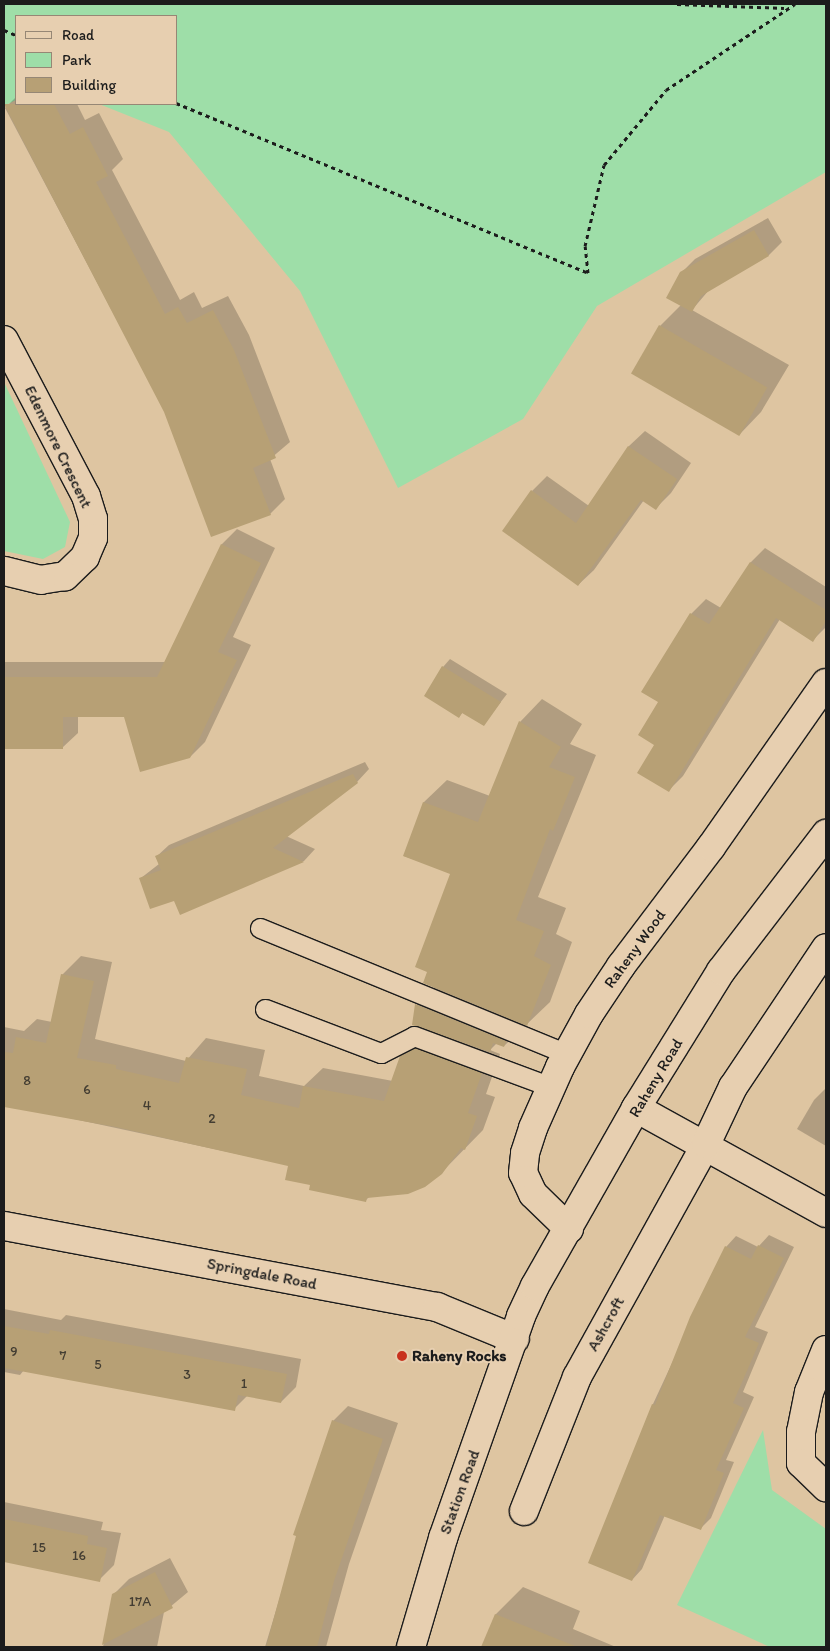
<!DOCTYPE html>
<html>
<head>
<meta charset="utf-8">
<style>
  body { margin:0 }
  #map { position:relative; width:830px; height:1651px; overflow:hidden; background:#dec5a1; font-family:Itim,sans-serif }
  div>[style] { position:absolute }
  .green>* { inset:0; background:#9edea8 }
  .shadow>* { inset:0; background:#0003 }
  .building>* { inset:0; background:#b7a075; transform-origin:0 0 }
  .path>* { height:3px; margin-top:-1.5px; transform-origin:0; background:repeating-linear-gradient(90deg,#1c1c1c 0 4px,transparent 0 8px) }
  .roads { filter:drop-shadow(1px 0 #1c1c1c) drop-shadow(-1px 0 #1c1c1c) drop-shadow(0 1px #1c1c1c) drop-shadow(0 -1px #1c1c1c) }
  .service>* { height:19px; margin:-9.5px; padding:0 9.5px; transform-origin:9.5px; border-radius:9.5px; background:#e7cfb0 }
  .minor>* { height:28px; margin:-14px; padding:0 14px; transform-origin:14px; border-radius:14px; background:#e7cfb0 }
  .tertiary>* { height:28px; margin:-14px; padding:0 14px; transform-origin:14px; border-radius:14px; background:#e7cfb0 }
  .secondary>* { height:28px; margin:-14px; padding:0 14px; transform-origin:14px; border-radius:14px; background:#e7cfb0 }
  .dots>* { width:14px; height:14px; translate:-50% -50%; box-sizing:border-box; border:2px solid #e7cfb0; border-radius:50% }
  span { translate:-50% -50%; white-space:nowrap; text-align:center; line-height:1.15; -webkit-text-stroke:4px #e7cfb0; paint-order:stroke }
  .number-label { font-size:14px; color:#433d32 }
  .number-label span { -webkit-text-stroke-width:0 }
  .street-label { font-size:16px; color:#1c1c1c }
  .poi-label { font-size:16px; color:#1c1c1c; font-weight:700 }
  .left { translate:0 -50%; text-align:left }
  .frame { position:absolute; inset:0; border:5px solid #1c1c1c; pointer-events:none }
  .legend { position:absolute; left:15px; top:15px; width:162px; height:90px; box-sizing:border-box; background:#e7cfb0; border:1px solid #968775; margin:0; padding:6px 9px; list-style:none; font-size:15px; color:#1c1c1c }
  .legend li { display:flex; align-items:center; gap:10px; height:25px }
  .legend b { width:25px; border:1px solid #968775 }
</style>
</head>
<body>
<div id="map">
  <div class="green">
    <i style="clip-path:polygon(4px 4px,826px 4px,826px 172px,597px 306px,523px 419px,398px 488px,300px 291px,169px 132px,99px 104px,176px 104px,176px 16px,16px 16px,16px 100px,4px 106px)"></i>
    <i style="clip-path:polygon(4px 382px,70px 522px,65px 547px,43px 559px,4px 551px)"></i>
    <i style="clip-path:polygon(763px 1430px,772px 1490px,826px 1529px,826px 1647px,770px 1647px,677px 1605px)"></i>
  </div>
  <div class="shadow">
    <i style="clip-path:polygon(16px 97px,16px 104px,77px 104px,85px 120px,99px 113px,123px 159px,112px 170px,180px 300px,194px 292px,202px 308px,228px 296px,249px 335px,290px 442px,270px 459px,285px 499px,270px 514px,165px 411px,5px 108px)"></i>
    <i style="clip-path:polygon(768px 218px,782px 242px,769px 255px,709px 290px,692px 310px,789px 365px,761px 412px,740px 434px,633px 373px,660px 326px,681px 305px,681px 273px,695px 259px)"></i>
    <i style="clip-path:polygon(645px 431px,691px 463px,671px 493px,656px 508px,644px 500px,594px 570px,578px 585px,532px 491px,547px 476px,589px 506px,629px 446px)"></i>
    <i style="clip-path:polygon(237px 529px,275px 548px,233px 637px,251px 645px,205px 742px,190px 757px,125px 716px,78px 716px,78px 733px,62px 748px,4px 747px,4px 662px,166px 662px,222px 544px)"></i>
    <i style="clip-path:polygon(765px 548px,826px 587px,826px 627px,813px 640px,780px 619px,683px 776px,668px 791px,655px 745px,660px 702px,643px 692px,691px 614px,706px 599px,721px 608px,751px 562px)"></i>
    <i style="clip-path:polygon(450px 659px,507px 694px,483px 725px,463px 712px,459px 717px,443px 667px)"></i>
    <i style="clip-path:polygon(542px 699px,582px 724px,570px 744px,596px 755px,538px 897px,566px 908px,556px 934px,572px 942px,550px 1002px,504px 1046px,497px 1043px,490px 1050px,500px 1054px,486px 1094px,495px 1097px,483px 1130px,441px 1173px,370px 1196px,365px 1201px,312px 1184px,289px 1165px,4px 1104px,4px 1027px,24px 1031px,37px 1019px,52px 1022px,62px 975px,81px 956px,112px 962px,95px 1039px,186px 1061px,206px 1038px,265px 1050px,259px 1076px,304px 1086px,323px 1068px,393px 1081px,402px 1056px,421px 1037px,432px 1031px,413px 1024px,417px 1005px,435px 986px,452px 873px,404px 856px,424px 802px,447px 780px,490px 796px,520px 722px)"></i>
    <i style="clip-path:polygon(365px 762px,369px 769px,357px 782px,286px 836px,315px 849px,304px 861px,181px 913px,175px 899px,141px 878px,159px 864px,156px 857px,169px 845px)"></i>
    <i style="clip-path:polygon(826px 1088px,826px 1146px,797px 1129px,814px 1100px)"></i>
    <i style="clip-path:polygon(769px 1235px,794px 1247px,755px 1327px,768px 1332px,743px 1392px,754px 1397px,726px 1460px,734px 1462px,711px 1518px,701px 1528px,665px 1515px,642px 1569px,632px 1580px,653px 1404px,726px 1247px,736px 1236px,758px 1247px)"></i>
    <i style="clip-path:polygon(4px 1309px,61px 1320px,66px 1315px,301px 1359px,296px 1387px,281px 1402px,248px 1395px,234px 1409px,24px 1370px,20px 1375px,4px 1372px)"></i>
    <i style="clip-path:polygon(348px 1406px,398px 1423px,349px 1564px,326px 1647px,265px 1647px,333px 1421px)"></i>
    <i style="clip-path:polygon(4px 1502px,103px 1522px,101px 1530px,121px 1533px,114px 1565px,99px 1580px,4px 1561px)"></i>
    <i style="clip-path:polygon(170px 1558px,188px 1592px,164px 1612px,157px 1647px,103px 1647px,113px 1595px,129px 1579px)"></i>
    <i style="clip-path:polygon(523px 1587px,580px 1611px,573px 1629px,616px 1647px,482px 1647px,496px 1614px)"></i>
  </div>
  <div class="building">
    <i style="clip-path:polygon(4px 104px,54px 104px,70px 134px,83px 127px,108px 176px,96px 182px,165px 314px,178px 307px,187px 323px,213px 310px,234px 350px,276px 458px,253px 468px,271px 515px,211px 537px,164px 412px)"></i>
    <i style="clip-path:polygon(754px 230px,769px 256px,701px 296px,692px 312px,666px 298px,680px 272px)"></i>
    <i style="left:659px;top:325px;width:125px;height:56px;rotate:30deg"></i>
    <i style="clip-path:polygon(628px 446px,677px 479px,656px 510px,641px 500px,578px 586px,502px 531px,531px 490px,576px 523px)"></i>
    <i style="clip-path:polygon(221px 544px,261px 563px,218px 652px,237px 660px,190px 758px,140px 772px,124px 717px,63px 717px,63px 749px,5px 749px,4px 677px,157px 677px)"></i>
    <i style="clip-path:polygon(750px 562px,826px 610px,826px 621px,813px 642px,776px 618px,669px 792px,637px 773px,654px 745px,638px 735px,658px 702px,641px 692px,690px 613px,709px 624px)"></i>
    <i style="clip-path:polygon(442px 666px,501px 702px,484px 726px,462px 713px,459px 718px,424px 696px)"></i>
    <i style="clip-path:polygon(519px 721px,561px 747px,549px 767px,575px 777px,553px 831px,550px 829px,516px 920px,544px 931px,534px 956px,551px 965px,527px 1026px,423px 983px,427px 972px,415px 967px,450px 874px,403px 856px,423px 802px,478px 822px)"></i>
    <i style="clip-path:polygon(353px 774px,358px 783px,273px 848px,304px 862px,180px 915px,174px 901px,150px 909px,139px 878px,161px 870px,155px 856px)"></i>
    <i style="clip-path:polygon(61px 974px,94px 981px,77px 1058px,116px 1065px,116px 1069px,179px 1083px,186px 1057px,247px 1069px,241px 1095px,299px 1108px,303px 1086px,384px 1101px,400px 1056px,415px 1048px,482px 1073px,468px 1113px,477px 1116px,465px 1150px,461px 1148px,442px 1174px,425px 1187px,408px 1194px,367px 1198px,366px 1202px,309px 1190px,310px 1185px,285px 1180px,288px 1166px,116px 1127px,4px 1107px,4px 1052px,13px 1053px,16px 1037px,46px 1043px)"></i>
    <i style="clip-path:polygon(415px 1004px,506px 1041px,504px 1047px,493px 1043px,490px 1052px,412px 1025px)"></i>
    <i style="clip-path:polygon(758px 1245px,784px 1258px,745px 1337px,759px 1343px,733px 1403px,744px 1408px,716px 1470px,724px 1473px,701px 1530px,660px 1515px,632px 1581px,588px 1563px,652px 1404px,655px 1405px,690px 1317px,725px 1246px,751px 1259px)"></i>
    <i style="clip-path:polygon(4px 1326px,49px 1334px,50px 1330px,287px 1374px,281px 1403px,238px 1395px,235px 1411px,4px 1368px)"></i>
    <i style="clip-path:polygon(332px 1420px,383px 1439px,334px 1581px,317px 1647px,266px 1647px,296px 1536px,293px 1535px)"></i>
    <i style="clip-path:polygon(4px 1519px,88px 1536px,87px 1544px,107px 1548px,100px 1582px,4px 1562px)"></i>
    <i style="clip-path:polygon(155px 1572px,173px 1608px,102px 1645px,112px 1594px)"></i>
    <i style="clip-path:polygon(495px 1614px,575px 1646px,575px 1647px,481px 1647px)"></i>
  </div>
  <div class="path">
    <i style="left:677px;top:4px;width:107px;rotate:2.1deg"></i>
    <i style="left:4px;top:30px;width:13px;rotate:23deg"></i>
    <i style="left:176px;top:103px;width:446px;rotate:22.4deg"></i>
    <i style="left:588px;top:273px;width:27px;rotate:-96deg"></i>
    <i style="left:585px;top:246px;width:83px;rotate:-76.8deg"></i>
    <i style="left:604px;top:165px;width:97px;rotate:-50.4deg"></i>
    <i style="left:666px;top:90px;width:155px;rotate:-33.7deg"></i>
  </div>
  <div class="roads">
    <div class="service">
      <i style="left:260px;top:928px;width:332px;rotate:22.3deg"></i>
      <i style="left:265px;top:1009px;width:124px;rotate:20.8deg"></i>
      <i style="left:381px;top:1053px;width:37px;rotate:-27deg"></i>
      <i style="left:414px;top:1036px;width:146px;rotate:20.4deg"></i>
    </div>
    <div class="minor">
      <i style="left:4px;top:340px;width:176px;rotate:62.3deg"></i>
      <i style="left:86px;top:496px;width:24px;rotate:73deg"></i>
      <i style="left:93px;top:519px;width:19px;rotate:90deg"></i>
      <i style="left:93px;top:538px;width:21px;rotate:113deg"></i>
      <i style="left:85px;top:557px;width:28px;rotate:136deg"></i>
      <i style="left:65px;top:576px;width:24px;rotate:171deg"></i>
      <i style="left:41px;top:580px;width:38px;rotate:-166deg"></i>
      <i style="left:636px;top:1108px;width:217px;rotate:28.9deg"></i>
      <i style="left:569px;top:1229px;width:50px;rotate:-135.8deg"></i>
      <i style="left:533px;top:1194px;width:23px;rotate:-115deg"></i>
      <i style="left:523px;top:1173px;width:20px;rotate:-84deg"></i>
      <i style="left:525px;top:1153px;width:26px;rotate:-72deg"></i>
      <i style="left:533px;top:1128px;width:67px;rotate:-66.1deg"></i>
      <i style="left:560px;top:1067px;width:60px;rotate:-61.3deg"></i>
      <i style="left:589px;top:1014px;width:58px;rotate:-56.3deg"></i>
      <i style="left:621px;top:966px;width:149px;rotate:-52.9deg"></i>
      <i style="left:711px;top:847px;width:200px;rotate:-55deg"></i>
      <i style="left:826px;top:1350px;width:45px;rotate:112deg"></i>
      <i style="left:809px;top:1392px;width:41px;rotate:101.3deg"></i>
      <i style="left:801px;top:1432px;width:31px;rotate:90deg"></i>
      <i style="left:801px;top:1463px;width:35px;rotate:44deg"></i>
      <i style="left:524px;top:1511px;width:144px;rotate:-68.4deg"></i>
      <i style="left:577px;top:1377px;width:266px;rotate:-61deg"></i>
      <i style="left:706px;top:1144px;width:63px;rotate:-64.7deg"></i>
      <i style="left:733px;top:1087px;width:167px;rotate:-56.2deg"></i>
    </div>
    <div class="tertiary">
      <i style="left:4px;top:1226px;width:441px;rotate:10.6deg"></i>
      <i style="left:437px;top:1307px;width:84px;rotate:22.3deg"></i>
    </div>
    <div class="secondary">
      <i style="left:411px;top:1647px;width:114px;rotate:-73.6deg"></i>
      <i style="left:443px;top:1538px;width:235px;rotate:-70.6deg"></i>
      <i style="left:521px;top:1316px;width:33px;rotate:-65deg"></i>
      <i style="left:535px;top:1286px;width:205px;rotate:-60.4deg"></i>
      <i style="left:636px;top:1108px;width:161px;rotate:-58.2deg"></i>
      <i style="left:721px;top:971px;width:173px;rotate:-52.5deg"></i>
    </div>
  </div>
  <div class="dots">
    <i style="left:402px;top:1356px;background:#c8321e"></i>
  </div>
  <div class="number-label">
    <span style="left:27px;top:1081px">8</span>
    <span style="left:87px;top:1090px">6</span>
    <span style="left:147px;top:1106px">4</span>
    <span style="left:212px;top:1119px">2</span>
    <span style="left:14px;top:1352px">9</span>
    <span style="left:63px;top:1356px">7</span>
    <span style="left:98px;top:1365px">5</span>
    <span style="left:187px;top:1375px">3</span>
    <span style="left:244px;top:1384px">1</span>
    <span style="left:39px;top:1548px">15</span>
    <span style="left:79px;top:1556px">16</span>
    <span style="left:140px;top:1602px">17A</span>
  </div>
  <div class="street-label">
    <span style="left:58px;top:447px;rotate:64deg">Edenmore Crescent</span>
    <span style="left:635px;top:949px;rotate:-54deg">Raheny Wood</span>
    <span style="left:656px;top:1078px;rotate:-59deg">Raheny Road</span>
    <span style="left:262px;top:1274px;rotate:11deg">Springdale Road</span>
    <span style="left:606px;top:1324px;rotate:-61deg">Ashcroft</span>
    <span style="left:460px;top:1492px;rotate:-70deg">Station Road</span>
  </div>
  <div class="poi-label">
    <span class="left" style="left:412px;top:1356px">Raheny Rocks</span>
  </div>
  <div class="frame"></div>
  <ul class="legend">
  <li><b style="height:6px;background:#e7cfb0"></b>Road</li>
  <li><b style="height:14px;background:#9edea8"></b>Park</li>
  <li><b style="height:14px;background:#b7a075"></b>Building</li>
  </ul>
</div>
</body>
</html>
